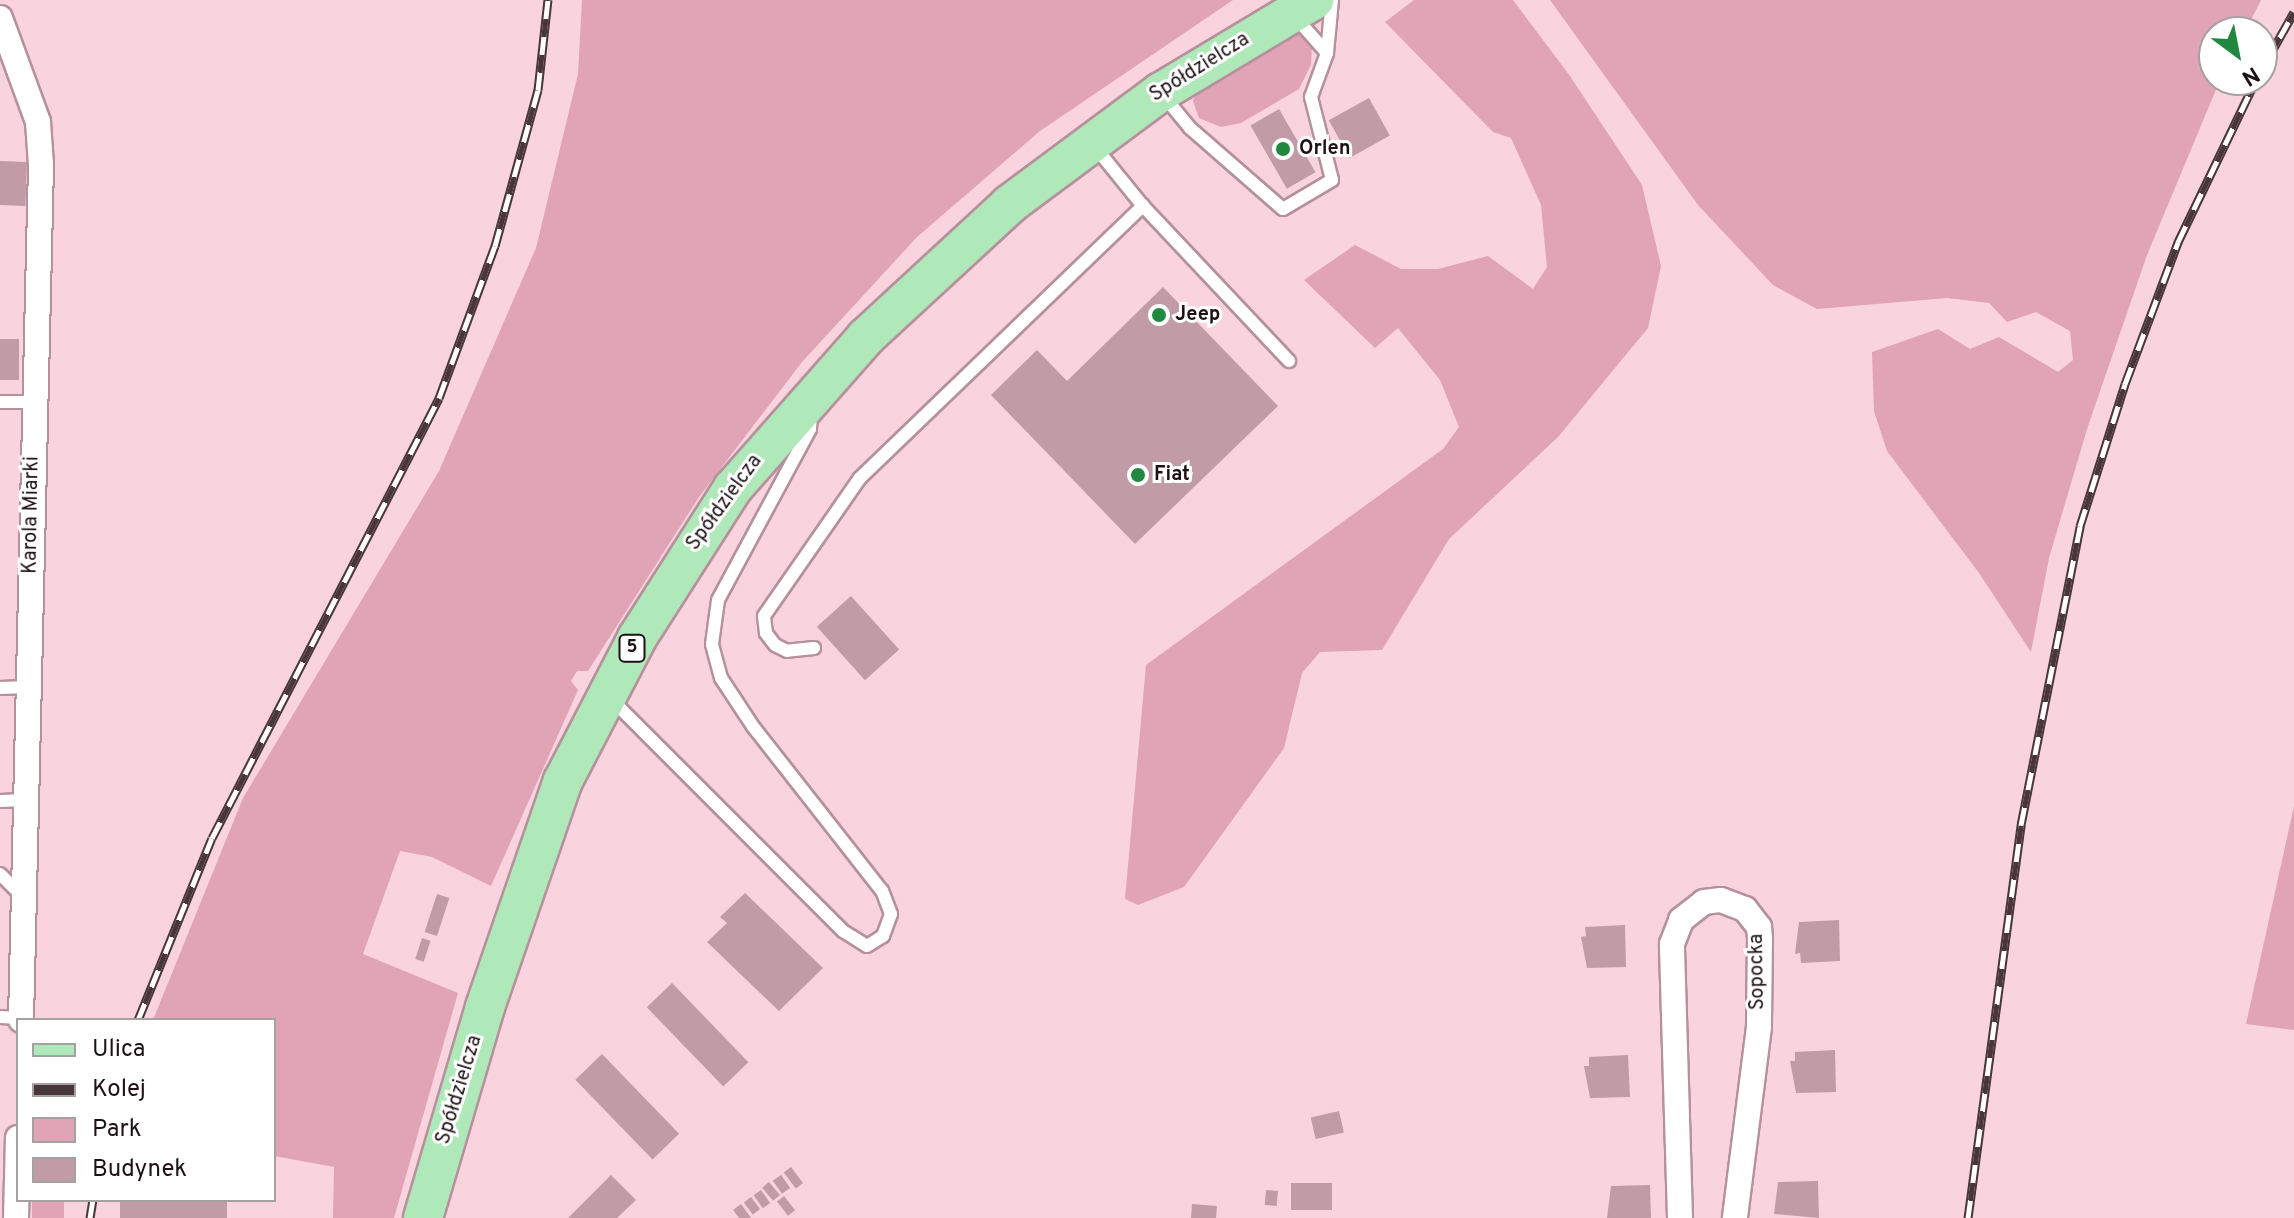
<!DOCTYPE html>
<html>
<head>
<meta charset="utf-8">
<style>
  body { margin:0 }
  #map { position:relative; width:2294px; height:1218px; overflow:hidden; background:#f9d3de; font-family:Overpass,sans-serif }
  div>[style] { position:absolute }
  .green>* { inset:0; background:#e1a3b6; transform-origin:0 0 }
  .building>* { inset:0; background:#c19ca7; transform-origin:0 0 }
  .roads { filter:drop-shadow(2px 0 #b5919c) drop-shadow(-2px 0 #b5919c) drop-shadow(0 2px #b5919c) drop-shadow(0 -2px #b5919c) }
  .service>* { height:12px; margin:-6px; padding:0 6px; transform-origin:6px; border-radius:6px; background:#fff }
  .minor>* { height:24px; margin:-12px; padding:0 12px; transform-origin:12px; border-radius:12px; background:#fff }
  .primary>* { height:38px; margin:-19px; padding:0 19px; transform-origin:19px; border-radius:19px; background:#afe8b9 }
  .rail>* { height:9px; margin-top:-4.5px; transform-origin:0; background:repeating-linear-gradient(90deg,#fff 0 18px,#48363b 0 36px); box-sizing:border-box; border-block:2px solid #48363b }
  .dots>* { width:22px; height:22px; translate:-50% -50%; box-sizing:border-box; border:4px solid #fff; border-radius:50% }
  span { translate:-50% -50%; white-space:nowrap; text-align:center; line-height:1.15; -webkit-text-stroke:6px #fff; paint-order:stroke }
  .shield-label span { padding:2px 6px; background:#fff; border:2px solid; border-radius:6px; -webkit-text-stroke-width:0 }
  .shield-label { font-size:18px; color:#1e1115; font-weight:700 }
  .street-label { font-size:20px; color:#1e1115 }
  .poi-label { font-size:20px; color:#1e1115; font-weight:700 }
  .left { translate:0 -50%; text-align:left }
  .legend { position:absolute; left:16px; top:1018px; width:260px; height:184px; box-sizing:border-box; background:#fff; border:2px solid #a5a0a1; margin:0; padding:10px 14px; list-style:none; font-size:24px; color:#1e1115 }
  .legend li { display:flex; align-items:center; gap:16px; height:40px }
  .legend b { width:40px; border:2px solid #a5a0a1 }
  .north { position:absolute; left:2198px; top:16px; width:80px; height:80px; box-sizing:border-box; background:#fff; border:2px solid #a5a0a1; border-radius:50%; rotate:148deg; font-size:22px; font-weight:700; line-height:32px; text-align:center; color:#1e1115 }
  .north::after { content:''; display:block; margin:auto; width:28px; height:36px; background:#21893f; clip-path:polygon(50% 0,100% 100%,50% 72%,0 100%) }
</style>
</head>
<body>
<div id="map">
  <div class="green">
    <i style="clip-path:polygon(582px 0,1233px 0,1040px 131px,917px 237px,802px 362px,699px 497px,588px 671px,577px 671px,571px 681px,578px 690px,491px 886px,432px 857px,400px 851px,363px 954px,458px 993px,394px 1218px,333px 1218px,334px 1167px,274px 1156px,274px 1020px,153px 1020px,243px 798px,439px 471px,536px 248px,578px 74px)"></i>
    <i style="clip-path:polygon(1414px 0,1513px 0,1570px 76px,1642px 185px,1661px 266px,1648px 328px,1558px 437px,1449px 539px,1382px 650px,1320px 652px,1302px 673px,1284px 748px,1184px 887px,1138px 905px,1125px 899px,1146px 665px,1443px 449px,1459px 427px,1440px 380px,1398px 328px,1375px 348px,1304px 280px,1355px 245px,1401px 269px,1438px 269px,1488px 256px,1533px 289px,1547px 267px,1541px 205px,1511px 138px,1493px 132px,1385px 22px)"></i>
    <i style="clip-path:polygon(1550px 0,2261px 0,2245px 32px,2214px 32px,2214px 80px,2220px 80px,2147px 255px,2087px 429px,2049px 558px,2031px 652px,1979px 573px,1887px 451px,1874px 411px,1872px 352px,1938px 329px,1970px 349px,1999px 337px,2058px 372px,2073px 360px,2070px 331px,2036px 312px,2007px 322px,1989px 303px,1947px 298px,1817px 309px,1773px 285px,1698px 205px)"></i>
    <i style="clip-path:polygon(1294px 32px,1305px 35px,1312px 45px,1311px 65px,1299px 89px,1241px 123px,1221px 127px,1199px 118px,1193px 101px,1198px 89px)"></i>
    <i style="clip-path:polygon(2294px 806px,2294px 1030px,2246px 1024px)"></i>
    <i style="left:32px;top:1200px;width:32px;height:18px"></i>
  </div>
  <div class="building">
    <i style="left:1369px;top:98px;width:43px;height:46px;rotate:61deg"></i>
    <i style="left:1279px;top:109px;width:73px;height:33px;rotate:60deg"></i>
    <i style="left:0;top:161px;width:27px;height:44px;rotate:2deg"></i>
    <i style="clip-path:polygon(1163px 287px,1278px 406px,1135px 544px,991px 395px,1037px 350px,1067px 381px)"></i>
    <i style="left:0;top:339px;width:19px;height:41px"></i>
    <i style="left:851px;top:596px;width:72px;height:46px;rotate:48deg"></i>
    <i style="clip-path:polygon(745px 893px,823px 968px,779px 1011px,707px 942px,727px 923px,720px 917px)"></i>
    <i style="left:437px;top:894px;width:13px;height:40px;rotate:18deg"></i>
    <i style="clip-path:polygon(1839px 920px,1840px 961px,1801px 963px,1800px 953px,1795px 954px,1799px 922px)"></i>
    <i style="clip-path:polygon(1625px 925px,1626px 967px,1587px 968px,1581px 937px,1586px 936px,1585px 927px)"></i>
    <i style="left:422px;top:938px;width:9px;height:22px;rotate:18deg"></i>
    <i style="left:672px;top:983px;width:110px;height:35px;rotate:46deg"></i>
    <i style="clip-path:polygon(1835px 1050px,1836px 1092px,1796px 1093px,1790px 1061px,1795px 1061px,1795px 1052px)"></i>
    <i style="left:602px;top:1054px;width:111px;height:37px;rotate:46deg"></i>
    <i style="clip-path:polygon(1628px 1055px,1630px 1097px,1590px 1098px,1584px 1066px,1589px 1066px,1589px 1057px)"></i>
    <i style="left:1339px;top:1111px;width:22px;height:29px;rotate:77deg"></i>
    <i style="left:791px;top:1167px;width:20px;height:9px;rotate:53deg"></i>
    <i style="clip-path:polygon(611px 1175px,636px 1200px,617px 1218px,568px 1218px)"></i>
    <i style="left:781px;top:1175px;width:16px;height:10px;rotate:55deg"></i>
    <i style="clip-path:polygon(1818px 1181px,1819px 1218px,1774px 1214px,1778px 1182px)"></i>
    <i style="left:769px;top:1182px;width:17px;height:9px;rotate:50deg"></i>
    <i style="left:1291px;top:1183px;width:41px;height:27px"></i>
    <i style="clip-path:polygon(1650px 1185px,1651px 1218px,1607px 1218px,1611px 1186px)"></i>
    <i style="left:761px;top:1190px;width:16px;height:9px;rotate:55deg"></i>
    <i style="left:1266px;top:1190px;width:12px;height:15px;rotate:5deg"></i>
    <i style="left:784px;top:1196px;width:18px;height:9px;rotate:52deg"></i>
    <i style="left:751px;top:1197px;width:15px;height:9px;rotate:53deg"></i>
    <i style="left:120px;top:1200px;width:107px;height:18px"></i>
    <i style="clip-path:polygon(741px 1204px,751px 1218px,739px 1218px,733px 1210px)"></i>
    <i style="clip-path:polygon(1192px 1204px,1217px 1206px,1216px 1218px,1191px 1218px)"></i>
  </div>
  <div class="roads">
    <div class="service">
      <i style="left:1327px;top:53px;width:53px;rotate:-84.6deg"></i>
      <i style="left:1162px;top:94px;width:44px;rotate:50.5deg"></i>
      <i style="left:1190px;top:128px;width:123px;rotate:41.1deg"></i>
      <i style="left:1283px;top:209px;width:57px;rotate:-30.6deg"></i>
      <i style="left:1332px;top:180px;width:86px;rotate:-104.2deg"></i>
      <i style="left:1311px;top:97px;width:47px;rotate:-70deg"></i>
      <i style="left:1327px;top:53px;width:48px;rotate:-131.6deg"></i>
      <i style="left:1095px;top:147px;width:76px;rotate:50.9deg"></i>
      <i style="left:1143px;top:206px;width:213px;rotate:46.7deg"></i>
      <i style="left:0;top:402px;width:35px"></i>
      <i style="left:814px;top:648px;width:27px;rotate:174deg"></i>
      <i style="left:787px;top:651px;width:13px;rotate:-153deg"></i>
      <i style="left:775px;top:645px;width:15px;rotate:-127deg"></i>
      <i style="left:766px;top:633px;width:17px;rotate:-97deg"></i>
      <i style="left:764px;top:616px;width:168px;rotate:-55.2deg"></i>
      <i style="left:860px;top:478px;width:393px;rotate:-43.9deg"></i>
      <i style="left:0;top:688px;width:28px;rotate:-2deg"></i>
      <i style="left:612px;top:700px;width:327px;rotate:45deg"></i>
      <i style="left:843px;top:931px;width:28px;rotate:32deg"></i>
      <i style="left:867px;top:946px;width:19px;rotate:-32deg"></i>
      <i style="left:883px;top:936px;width:23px;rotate:-70deg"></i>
      <i style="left:891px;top:914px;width:25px;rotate:-111deg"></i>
      <i style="left:882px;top:891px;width:207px;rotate:-128.1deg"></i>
      <i style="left:754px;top:728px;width:60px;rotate:-123.4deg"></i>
      <i style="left:721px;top:678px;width:35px;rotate:-105deg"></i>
      <i style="left:712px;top:644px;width:44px;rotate:-82.2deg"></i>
      <i style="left:718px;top:600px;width:194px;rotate:-61.7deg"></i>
      <i style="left:810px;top:429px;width:13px;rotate:-86deg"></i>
      <i style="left:0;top:801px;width:26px;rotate:-2deg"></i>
      <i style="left:0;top:874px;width:33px;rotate:45deg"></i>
      <i style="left:0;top:1017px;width:21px;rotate:3deg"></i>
    </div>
    <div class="minor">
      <i style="left:0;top:18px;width:111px;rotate:69.9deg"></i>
      <i style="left:38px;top:122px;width:43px;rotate:86deg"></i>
      <i style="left:41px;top:165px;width:855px;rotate:91.34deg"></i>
      <i style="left:16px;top:1218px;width:80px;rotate:-88.6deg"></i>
      <i style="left:1680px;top:1218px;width:274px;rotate:-91.7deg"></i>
      <i style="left:1672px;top:944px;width:26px;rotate:-69deg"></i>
      <i style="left:1681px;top:920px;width:29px;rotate:-38deg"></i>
      <i style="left:1704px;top:902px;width:17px;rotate:-7deg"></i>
      <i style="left:1721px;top:900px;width:26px;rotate:21deg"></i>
      <i style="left:1745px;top:909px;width:23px;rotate:52deg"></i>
      <i style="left:1759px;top:927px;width:12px;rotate:85deg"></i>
      <i style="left:1760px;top:939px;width:88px;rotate:90.7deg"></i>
      <i style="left:1759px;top:1027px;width:193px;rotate:97.2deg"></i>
    </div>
    <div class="primary">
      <i style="left:423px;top:1218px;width:220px;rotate:-73.6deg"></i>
      <i style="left:485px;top:1007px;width:239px;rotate:-71deg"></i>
      <i style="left:563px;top:781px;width:161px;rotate:-62.6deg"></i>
      <i style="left:637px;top:638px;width:178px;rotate:-57.4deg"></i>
      <i style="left:733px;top:488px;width:201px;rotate:-48.6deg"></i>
      <i style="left:866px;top:337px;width:196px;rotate:-42.7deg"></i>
      <i style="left:1010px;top:204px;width:188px;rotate:-36.6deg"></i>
      <i style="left:1161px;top:92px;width:179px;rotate:-31deg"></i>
    </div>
  </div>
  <div class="rail">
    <i style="left:2262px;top:69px;width:65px;rotate:-60.7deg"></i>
    <i style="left:138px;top:1020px;width:196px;rotate:-67.9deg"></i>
    <i style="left:212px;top:838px;width:495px;rotate:-62.7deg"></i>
    <i style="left:439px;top:398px;width:162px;rotate:-69.8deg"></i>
    <i style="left:495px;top:246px;width:162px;rotate:-74.6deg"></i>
    <i style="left:538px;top:90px;width:91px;rotate:-83.7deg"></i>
    <i style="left:90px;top:1218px;width:18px;rotate:-81deg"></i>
    <i style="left:1968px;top:1218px;width:397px;rotate:-82.3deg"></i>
    <i style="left:2021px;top:825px;width:305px;rotate:-78.8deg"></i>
    <i style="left:2080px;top:526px;width:149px;rotate:-72.4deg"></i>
    <i style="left:2125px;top:384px;width:152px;rotate:-69.5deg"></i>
    <i style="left:2178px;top:242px;width:180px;rotate:-64.3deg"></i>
  </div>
  <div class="dots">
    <i style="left:1283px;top:149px;background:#21893f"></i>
    <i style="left:1159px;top:315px;background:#21893f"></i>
    <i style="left:1138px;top:475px;background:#21893f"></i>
  </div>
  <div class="shield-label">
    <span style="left:632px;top:648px">5</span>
  </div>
  <div class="street-label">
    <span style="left:1200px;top:68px;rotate:-32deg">Spółdzielcza</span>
    <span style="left:725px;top:503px;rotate:-54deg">Spółdzielcza</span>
    <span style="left:32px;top:515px;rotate:-89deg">Karola Miarki</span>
    <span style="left:1758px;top:972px;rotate:-91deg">Sopocka</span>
    <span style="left:460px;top:1090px;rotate:-73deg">Spółdzielcza</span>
  </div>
  <div class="poi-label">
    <span class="left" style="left:1299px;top:149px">Orlen</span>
    <span class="left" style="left:1175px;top:315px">Jeep</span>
    <span class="left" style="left:1154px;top:475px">Fiat</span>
  </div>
  <ul class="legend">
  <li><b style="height:10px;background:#afe8b9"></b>Ulica</li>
  <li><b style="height:10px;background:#48363b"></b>Kolej</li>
  <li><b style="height:22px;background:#e1a3b6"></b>Park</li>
  <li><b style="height:22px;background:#c19ca7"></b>Budynek</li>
  </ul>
  <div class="north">N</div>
</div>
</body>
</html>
